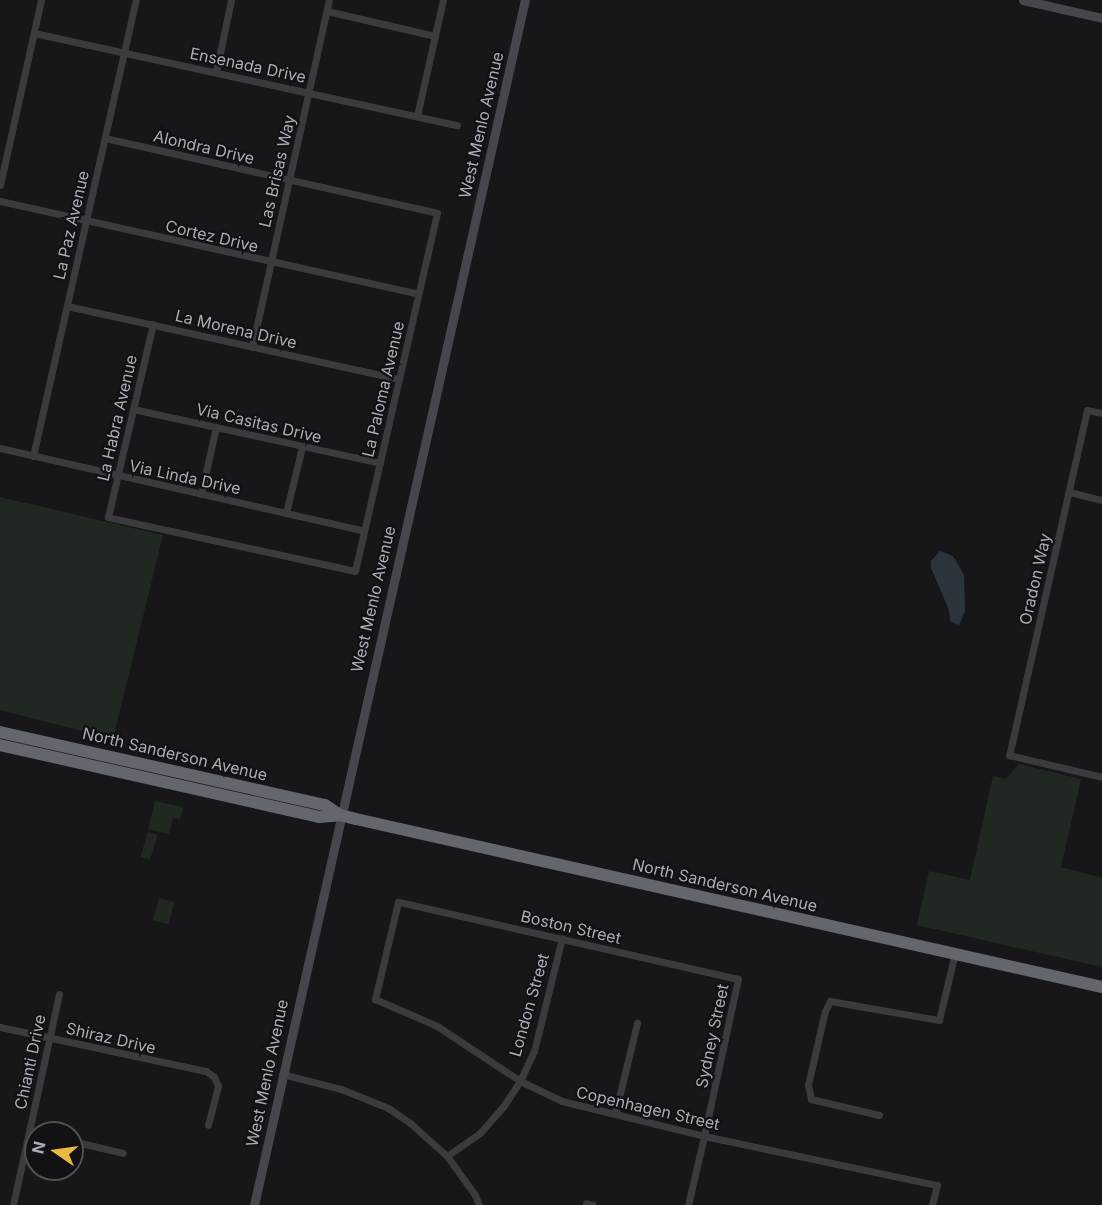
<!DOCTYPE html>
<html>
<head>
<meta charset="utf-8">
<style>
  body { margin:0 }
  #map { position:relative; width:1102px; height:1205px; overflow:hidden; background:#171719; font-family:Inter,sans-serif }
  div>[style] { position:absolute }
  .green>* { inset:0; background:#212822; transform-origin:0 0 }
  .water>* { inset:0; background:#2d353c }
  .street>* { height:7px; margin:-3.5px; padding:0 3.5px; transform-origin:3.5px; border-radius:3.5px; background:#3a3a3f }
  .secondary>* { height:9px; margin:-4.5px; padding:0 4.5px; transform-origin:4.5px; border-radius:4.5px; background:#46474d }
  .highway>* { height:12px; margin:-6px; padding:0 6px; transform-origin:6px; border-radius:6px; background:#64666e }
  span { translate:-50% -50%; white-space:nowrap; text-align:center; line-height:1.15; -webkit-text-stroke:4.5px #121214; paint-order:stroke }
  .street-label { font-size:16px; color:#aaadb8 }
  .north { position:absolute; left:24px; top:1121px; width:60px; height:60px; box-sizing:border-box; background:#121214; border:2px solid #4f5056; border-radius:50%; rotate:283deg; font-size:16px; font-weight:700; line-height:24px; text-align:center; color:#aaadb8 }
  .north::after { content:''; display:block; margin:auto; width:21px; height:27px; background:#e8ba3f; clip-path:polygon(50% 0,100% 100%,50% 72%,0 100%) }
</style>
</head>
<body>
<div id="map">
  <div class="green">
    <i style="clip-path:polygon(0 497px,163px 535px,113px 739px,0 710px)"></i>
    <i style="clip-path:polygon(1019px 764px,1081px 779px,1061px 867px,1102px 878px,1102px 967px,917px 925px,929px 871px,970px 880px,993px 776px,1006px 779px)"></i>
    <i style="clip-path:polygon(155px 801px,183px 807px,180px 819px,173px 818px,169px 834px,148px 829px)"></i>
    <i style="left:148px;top:832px;width:10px;height:26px;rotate:17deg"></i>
    <i style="left:159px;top:898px;width:16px;height:23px;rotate:15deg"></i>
  </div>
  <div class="water">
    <i style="clip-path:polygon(940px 551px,953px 556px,964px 575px,965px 611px,959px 625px,950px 621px,949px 610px,931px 568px,931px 561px)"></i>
  </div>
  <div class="street">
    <i style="left:327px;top:11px;width:111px;rotate:13deg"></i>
    <i style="left:34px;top:33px;width:433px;rotate:12.3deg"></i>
    <i style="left:216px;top:72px;width:74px;rotate:-78.2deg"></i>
    <i style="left:417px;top:116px;width:119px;rotate:-77.4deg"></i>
    <i style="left:105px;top:138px;width:340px;rotate:12.7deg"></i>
    <i style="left:437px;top:213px;width:367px;rotate:102.9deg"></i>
    <i style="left:355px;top:571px;width:253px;rotate:-167.7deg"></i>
    <i style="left:108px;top:517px;width:198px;rotate:-76.9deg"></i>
    <i style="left:0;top:185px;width:189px;rotate:-77.5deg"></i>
    <i style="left:0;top:201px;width:428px;rotate:12.5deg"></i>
    <i style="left:67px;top:306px;width:340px;rotate:12.4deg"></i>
    <i style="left:252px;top:347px;width:355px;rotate:-77.5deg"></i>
    <i style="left:133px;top:409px;width:253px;rotate:12.3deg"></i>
    <i style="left:1102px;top:413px;width:15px;rotate:-169deg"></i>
    <i style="left:1087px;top:410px;width:354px;rotate:102.7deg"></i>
    <i style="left:1009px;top:755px;width:96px;rotate:13.3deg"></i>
    <i style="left:0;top:448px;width:373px;rotate:12.8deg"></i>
    <i style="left:33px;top:456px;width:467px;rotate:-77.3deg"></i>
    <i style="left:1069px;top:492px;width:34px;rotate:14deg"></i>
    <i style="left:201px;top:494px;width:69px;rotate:-77.4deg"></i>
    <i style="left:286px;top:513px;width:68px;rotate:-76.4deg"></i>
    <i style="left:0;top:1027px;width:211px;rotate:12.1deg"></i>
    <i style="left:206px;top:1071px;width:10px;rotate:37deg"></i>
    <i style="left:214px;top:1077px;width:10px;rotate:66deg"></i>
    <i style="left:218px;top:1086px;width:40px;rotate:104.4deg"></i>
    <i style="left:282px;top:1074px;width:61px;rotate:14.3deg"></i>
    <i style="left:341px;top:1089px;width:51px;rotate:22deg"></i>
    <i style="left:388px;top:1108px;width:27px;rotate:34deg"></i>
    <i style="left:410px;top:1123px;width:50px;rotate:41.7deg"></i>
    <i style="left:447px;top:1156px;width:48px;rotate:54.3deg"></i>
    <i style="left:475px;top:1195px;width:11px;rotate:68deg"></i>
    <i style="left:615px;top:1114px;width:94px;rotate:-76.4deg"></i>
    <i style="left:879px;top:1115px;width:70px;rotate:-166.8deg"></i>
    <i style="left:811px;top:1099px;width:14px;rotate:-102deg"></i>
    <i style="left:808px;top:1085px;width:76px;rotate:-77.1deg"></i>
    <i style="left:825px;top:1011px;width:11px;rotate:-63deg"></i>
    <i style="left:830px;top:1001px;width:111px;rotate:9.9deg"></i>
    <i style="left:939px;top:1020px;width:69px;rotate:-76.6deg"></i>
    <i style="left:72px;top:1141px;width:52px;rotate:13.2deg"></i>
    <i style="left:447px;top:1156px;width:40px;rotate:-34.9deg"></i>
    <i style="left:480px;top:1133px;width:35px;rotate:-49deg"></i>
    <i style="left:503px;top:1107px;width:31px;rotate:-57deg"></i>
    <i style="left:520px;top:1081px;width:33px;rotate:-65deg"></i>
    <i style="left:534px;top:1051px;width:116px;rotate:-76.1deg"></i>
    <i style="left:586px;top:1203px;width:7px;rotate:16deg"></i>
    <i style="left:13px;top:1205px;width:216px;rotate:-77.7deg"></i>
    <i style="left:688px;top:1205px;width:71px;rotate:-76.9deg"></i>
    <i style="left:704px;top:1136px;width:161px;rotate:-77.8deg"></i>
    <i style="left:738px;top:979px;width:349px;rotate:-167.2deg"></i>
    <i style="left:398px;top:902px;width:100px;rotate:103.3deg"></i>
    <i style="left:375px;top:999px;width:68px;rotate:23.5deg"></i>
    <i style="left:437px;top:1026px;width:100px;rotate:33.5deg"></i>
    <i style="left:520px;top:1081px;width:47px;rotate:25.5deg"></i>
    <i style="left:562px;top:1101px;width:146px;rotate:13.8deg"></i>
    <i style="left:704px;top:1136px;width:238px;rotate:11.9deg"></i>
    <i style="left:937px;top:1185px;width:21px;rotate:104deg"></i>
  </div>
  <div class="secondary">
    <i style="left:1023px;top:0;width:81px;rotate:12.8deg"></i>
    <i style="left:254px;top:1205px;width:1235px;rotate:-77.33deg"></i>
  </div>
  <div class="highway">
    <i style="left:0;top:732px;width:333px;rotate:12.7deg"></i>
    <i style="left:325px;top:805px;width:18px;rotate:34deg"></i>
    <i style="left:0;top:745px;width:327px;rotate:12.7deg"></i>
    <i style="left:319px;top:817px;width:21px;rotate:-5deg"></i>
    <i style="left:340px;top:815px;width:16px;rotate:14deg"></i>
    <i style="left:356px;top:819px;width:765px;rotate:12.69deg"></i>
  </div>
  <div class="street-label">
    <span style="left:248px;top:65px;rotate:12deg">Ensenada Drive</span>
    <span style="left:481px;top:125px;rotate:-77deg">West Menlo Avenue</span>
    <span style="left:204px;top:147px;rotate:13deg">Alondra Drive</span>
    <span style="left:277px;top:171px;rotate:-77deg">Las Brisas Way</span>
    <span style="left:71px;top:225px;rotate:-77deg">La Paz Avenue</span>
    <span style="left:212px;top:236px;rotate:13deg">Cortez Drive</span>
    <span style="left:236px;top:329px;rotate:13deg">La Morena Drive</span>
    <span style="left:383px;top:389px;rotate:-77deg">La Paloma Avenue</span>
    <span style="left:117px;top:418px;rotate:-77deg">La Habra Avenue</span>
    <span style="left:259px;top:423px;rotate:13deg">Via Casitas Drive</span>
    <span style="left:185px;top:477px;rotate:12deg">Via Linda Drive</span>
    <span style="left:1035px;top:579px;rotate:-77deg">Oradon Way</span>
    <span style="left:373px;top:599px;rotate:-77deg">West Menlo Avenue</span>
    <span style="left:175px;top:754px;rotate:13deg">North Sanderson Avenue</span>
    <span style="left:725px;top:885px;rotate:13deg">North Sanderson Avenue</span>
    <span style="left:571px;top:927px;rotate:13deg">Boston Street</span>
    <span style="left:529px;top:1005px;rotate:-74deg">London Street</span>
    <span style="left:712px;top:1036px;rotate:-78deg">Sydney Street</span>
    <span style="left:111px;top:1038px;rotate:13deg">Shiraz Drive</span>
    <span style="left:30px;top:1062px;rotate:-78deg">Chianti Drive</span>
    <span style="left:267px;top:1073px;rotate:-78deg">West Menlo Avenue</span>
    <span style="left:648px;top:1108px;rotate:13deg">Copenhagen Street</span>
  </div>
  <div class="north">N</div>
</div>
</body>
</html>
